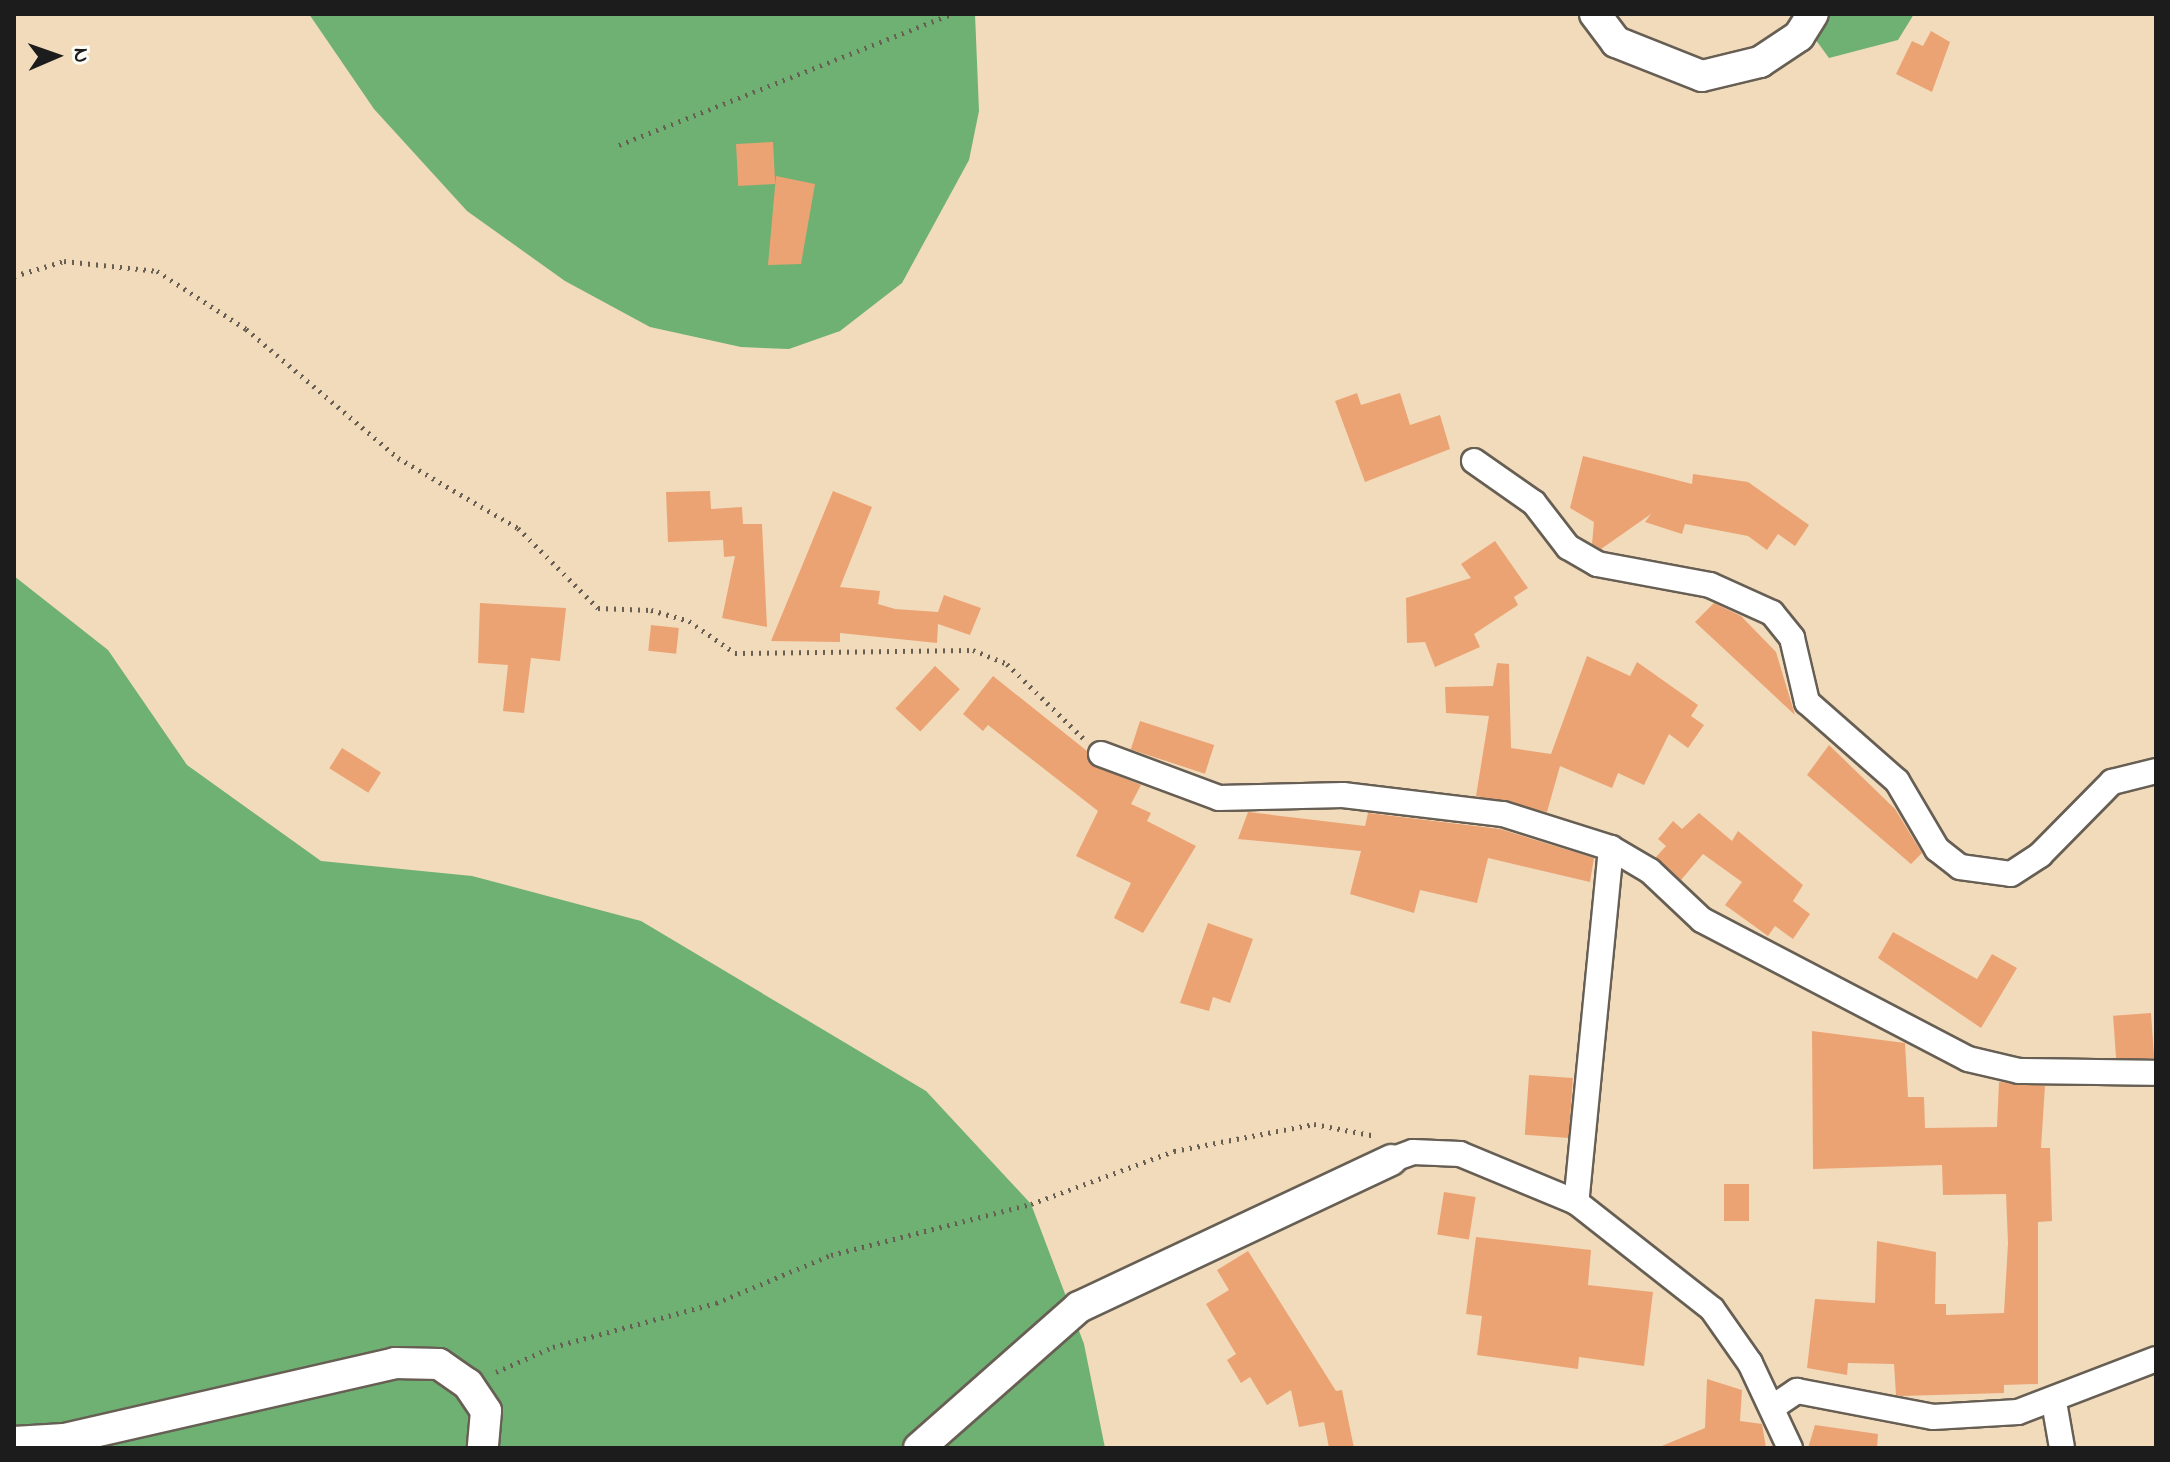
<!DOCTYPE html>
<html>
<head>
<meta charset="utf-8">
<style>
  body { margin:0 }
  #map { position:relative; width:2170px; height:1462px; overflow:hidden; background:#f1dbbb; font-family:"Indie Flower",sans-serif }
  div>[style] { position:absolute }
  .forest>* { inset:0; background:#6fb073 }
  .building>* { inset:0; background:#eca374; transform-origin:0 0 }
  .path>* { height:5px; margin-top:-2.5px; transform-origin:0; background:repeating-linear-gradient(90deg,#675f54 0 2px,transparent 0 8px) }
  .roads { filter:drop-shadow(2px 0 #675f54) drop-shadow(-2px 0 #675f54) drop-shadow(0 2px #675f54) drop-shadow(0 -2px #675f54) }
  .minor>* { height:24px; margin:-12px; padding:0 12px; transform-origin:12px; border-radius:12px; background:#fff }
  .tertiary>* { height:30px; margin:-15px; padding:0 15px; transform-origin:15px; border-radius:15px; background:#fff }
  span { translate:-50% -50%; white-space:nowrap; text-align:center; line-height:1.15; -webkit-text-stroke:7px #fdfcf7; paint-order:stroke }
  .frame { position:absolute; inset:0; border:16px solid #1c1c1c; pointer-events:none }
  .north { position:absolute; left:16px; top:16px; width:80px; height:80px; -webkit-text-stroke:6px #fdfcf7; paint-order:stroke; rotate:88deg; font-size:22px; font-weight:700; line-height:32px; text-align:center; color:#1c1c1c }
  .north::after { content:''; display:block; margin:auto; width:28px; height:36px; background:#1c1c1c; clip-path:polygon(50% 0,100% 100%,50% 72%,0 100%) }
</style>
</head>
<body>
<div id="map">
  <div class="forest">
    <i style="clip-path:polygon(309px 14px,975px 14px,979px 111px,969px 160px,902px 283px,840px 331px,789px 349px,741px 347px,650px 327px,565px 281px,467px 211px,374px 109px)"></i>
    <i style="clip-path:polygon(1797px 14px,1914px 14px,1898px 40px,1829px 58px)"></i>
    <i style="clip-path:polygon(14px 576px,108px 650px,187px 765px,321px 861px,472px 876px,641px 921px,926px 1091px,1031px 1204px,1084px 1344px,1105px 1448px,14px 1448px)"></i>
  </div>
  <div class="building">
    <i style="clip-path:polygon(1931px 31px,1950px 42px,1932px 92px,1896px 74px,1912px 41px,1923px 46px)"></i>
    <i style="left:773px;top:142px;width:42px;height:37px;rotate:87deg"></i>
    <i style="clip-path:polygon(776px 176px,815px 184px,801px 264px,768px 265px)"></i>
    <i style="clip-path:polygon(1357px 393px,1361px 405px,1400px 393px,1410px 425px,1440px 415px,1450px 449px,1365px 482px,1335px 401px)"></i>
    <i style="clip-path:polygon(1583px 456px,1692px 484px,1693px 474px,1748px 482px,1809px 525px,1795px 546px,1778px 534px,1767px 550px,1748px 536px,1685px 524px,1682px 534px,1645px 522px,1651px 514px,1601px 549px,1592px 544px,1594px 522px,1570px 508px)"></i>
    <i style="clip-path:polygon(710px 491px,711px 509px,742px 507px,743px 524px,762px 524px,767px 627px,722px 618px,735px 556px,724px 557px,723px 540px,668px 542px,666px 492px)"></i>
    <i style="clip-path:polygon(833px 491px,872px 507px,840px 587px,880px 591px,878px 604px,895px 609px,938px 612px,944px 595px,981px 608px,970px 635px,938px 624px,937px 643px,840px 633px,840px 642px,771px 641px)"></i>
    <i style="clip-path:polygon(1495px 541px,1528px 588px,1514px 597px,1518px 605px,1474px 634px,1480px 647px,1435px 667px,1425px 642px,1407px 643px,1406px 598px,1471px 578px,1461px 564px)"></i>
    <i style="clip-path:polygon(480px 603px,566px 608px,560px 661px,531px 658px,524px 713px,503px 711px,508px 665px,478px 663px)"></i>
    <i style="clip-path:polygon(1714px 603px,1741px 616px,1776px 652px,1795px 715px,1695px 622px)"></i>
    <i style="left:651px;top:625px;width:28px;height:26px;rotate:6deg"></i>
    <i style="clip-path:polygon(1587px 656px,1630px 676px,1637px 662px,1698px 705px,1691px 716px,1704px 725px,1688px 748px,1669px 734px,1644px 785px,1618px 773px,1612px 788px,1560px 766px,1547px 812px,1476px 796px,1489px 716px,1446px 713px,1445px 687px,1493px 686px,1497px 663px,1509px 664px,1511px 748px,1551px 754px)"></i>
    <i style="left:935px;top:666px;width:34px;height:58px;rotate:43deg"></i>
    <i style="clip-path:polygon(993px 676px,1087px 751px,1090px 764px,1141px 785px,1131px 804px,1151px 813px,1147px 821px,1196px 846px,1143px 933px,1114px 918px,1131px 883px,1076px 856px,1098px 811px,988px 725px,983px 731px,963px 714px)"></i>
    <i style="left:1140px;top:721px;width:78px;height:30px;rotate:18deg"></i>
    <i style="clip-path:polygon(1829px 745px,1895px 809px,1922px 853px,1911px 864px,1807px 775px)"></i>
    <i style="left:342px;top:748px;width:46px;height:24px;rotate:32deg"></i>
    <i style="clip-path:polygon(1248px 812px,1365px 826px,1368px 813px,1500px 829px,1594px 858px,1590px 882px,1488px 858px,1477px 903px,1420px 890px,1414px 913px,1350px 894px,1361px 851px,1238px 839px)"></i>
    <i style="clip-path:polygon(1699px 813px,1732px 841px,1738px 831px,1803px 885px,1793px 901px,1810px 914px,1793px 939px,1775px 926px,1768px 936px,1725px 905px,1742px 882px,1703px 854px,1681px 880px,1656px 857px,1666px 846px,1658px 839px,1673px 821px,1682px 829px)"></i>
    <i style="clip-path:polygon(1208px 923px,1253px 939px,1230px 1003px,1213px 997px,1209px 1011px,1180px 1003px)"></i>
    <i style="clip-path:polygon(1893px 932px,1977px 979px,1992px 954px,2017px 968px,1981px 1028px,1878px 958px)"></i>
    <i style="left:2151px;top:1013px;width:45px;height:38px;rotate:86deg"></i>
    <i style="clip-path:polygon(1812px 1031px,1905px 1043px,1908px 1097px,1924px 1097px,1925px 1128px,1997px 1127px,1999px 1082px,2045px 1086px,2041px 1148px,2050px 1148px,2052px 1221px,2038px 1222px,2038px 1384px,2004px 1385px,2004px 1393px,1902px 1396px,1896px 1395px,1894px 1364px,1848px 1363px,1847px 1375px,1807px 1368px,1815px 1299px,1875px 1303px,1877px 1241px,1936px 1252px,1935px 1304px,1946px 1304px,1946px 1315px,2004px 1313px,2008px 1243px,2006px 1194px,1943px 1195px,1942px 1165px,1813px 1169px)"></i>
    <i style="left:1529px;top:1075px;width:44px;height:60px;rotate:4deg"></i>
    <i style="left:1724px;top:1184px;width:25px;height:37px"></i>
    <i style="left:1444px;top:1192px;width:32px;height:43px;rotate:9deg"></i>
    <i style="clip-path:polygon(1476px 1237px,1591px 1250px,1588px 1285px,1653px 1292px,1644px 1366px,1579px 1357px,1578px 1369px,1477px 1355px,1482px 1316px,1466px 1314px)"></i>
    <i style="clip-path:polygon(1248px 1251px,1336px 1391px,1342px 1390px,1354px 1448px,1329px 1448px,1324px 1422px,1299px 1427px,1291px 1390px,1267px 1405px,1250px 1377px,1241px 1383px,1227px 1360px,1236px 1354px,1206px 1304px,1229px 1290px,1217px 1270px)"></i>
    <i style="clip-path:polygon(1707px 1379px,1742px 1390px,1740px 1421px,1762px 1424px,1766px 1448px,1657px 1448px,1705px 1428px)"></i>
    <i style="clip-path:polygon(1815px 1425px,1878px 1434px,1877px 1448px,1808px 1448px)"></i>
  </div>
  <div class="path">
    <i style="left:619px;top:145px;width:358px;rotate:-21.5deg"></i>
    <i style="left:14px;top:276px;width:52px;rotate:-16.7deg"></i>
    <i style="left:64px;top:261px;width:94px;rotate:6.1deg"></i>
    <i style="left:157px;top:271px;width:106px;rotate:33.1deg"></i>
    <i style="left:246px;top:329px;width:199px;rotate:40.3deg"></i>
    <i style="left:398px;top:458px;width:139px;rotate:30.3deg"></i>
    <i style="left:518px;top:528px;width:113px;rotate:45deg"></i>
    <i style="left:598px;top:608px;width:53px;rotate:2.2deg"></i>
    <i style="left:651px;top:610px;width:40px;rotate:16deg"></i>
    <i style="left:689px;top:621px;width:56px;rotate:34.8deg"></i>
    <i style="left:735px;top:653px;width:238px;rotate:-0.7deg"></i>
    <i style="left:973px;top:650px;width:37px;rotate:22deg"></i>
    <i style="left:1007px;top:664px;width:107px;rotate:44.2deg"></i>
    <i style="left:496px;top:1372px;width:62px;rotate:-23.7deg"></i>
    <i style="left:553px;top:1347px;width:169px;rotate:-15.1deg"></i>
    <i style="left:716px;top:1303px;width:125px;rotate:-22.7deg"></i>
    <i style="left:831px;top:1255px;width:206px;rotate:-14.3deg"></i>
    <i style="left:1031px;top:1204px;width:153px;rotate:-20.3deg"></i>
    <i style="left:1174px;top:1151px;width:143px;rotate:-10.9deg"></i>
    <i style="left:1314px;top:1124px;width:63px;rotate:11deg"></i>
  </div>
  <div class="roads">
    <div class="minor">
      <i style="left:1474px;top:461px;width:73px;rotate:35deg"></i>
      <i style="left:1534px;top:503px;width:56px;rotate:52.3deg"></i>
      <i style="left:1568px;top:547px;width:34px;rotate:30deg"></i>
      <i style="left:1597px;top:564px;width:115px;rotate:10.5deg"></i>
      <i style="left:1710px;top:585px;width:68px;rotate:24.3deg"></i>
      <i style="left:1772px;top:613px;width:32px;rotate:51deg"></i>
      <i style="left:1792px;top:638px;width:66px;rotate:76.8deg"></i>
      <i style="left:1807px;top:702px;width:120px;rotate:41.3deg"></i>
      <i style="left:1897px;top:781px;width:79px;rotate:59.5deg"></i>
      <i style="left:1937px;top:849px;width:29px;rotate:38deg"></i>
      <i style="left:1960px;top:867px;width:51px;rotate:7.8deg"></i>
      <i style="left:2011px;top:874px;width:35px;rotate:-33deg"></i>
      <i style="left:2040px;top:855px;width:103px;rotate:-45.4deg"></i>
      <i style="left:2112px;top:782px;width:45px;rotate:-14deg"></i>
      <i style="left:1101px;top:754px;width:126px;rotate:20.4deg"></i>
      <i style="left:1219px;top:798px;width:124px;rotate:-1.4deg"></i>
      <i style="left:1343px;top:795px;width:161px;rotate:6.8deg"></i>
      <i style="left:1503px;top:814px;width:113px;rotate:17.5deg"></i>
      <i style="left:1611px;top:848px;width:45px;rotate:30.5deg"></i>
      <i style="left:1650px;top:871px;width:71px;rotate:43.3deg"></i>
      <i style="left:1702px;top:920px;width:300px;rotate:27.6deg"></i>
      <i style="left:1968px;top:1059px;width:52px;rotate:13.2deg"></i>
      <i style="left:2019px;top:1071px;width:137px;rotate:0.8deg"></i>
      <i style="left:1611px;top:848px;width:356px;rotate:95.6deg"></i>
      <i style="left:1576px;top:1202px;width:173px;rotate:38.2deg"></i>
      <i style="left:1712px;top:1309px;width:66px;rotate:54.9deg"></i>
      <i style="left:1750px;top:1363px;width:94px;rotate:64.8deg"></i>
      <i style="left:1391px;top:1160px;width:23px;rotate:-20deg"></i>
      <i style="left:1413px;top:1152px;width:47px;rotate:2.4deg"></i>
      <i style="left:1460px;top:1154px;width:126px;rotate:22.5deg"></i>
      <i style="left:2054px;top:1402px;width:47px;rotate:80.1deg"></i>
      <i style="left:1773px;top:1407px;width:29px;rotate:-34deg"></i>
      <i style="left:1797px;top:1391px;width:138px;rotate:10.8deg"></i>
      <i style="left:1933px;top:1417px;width:85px;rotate:-3.4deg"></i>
      <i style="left:2018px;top:1412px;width:148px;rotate:-21deg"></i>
    </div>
    <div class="tertiary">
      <i style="left:1595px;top:14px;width:35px;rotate:53deg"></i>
      <i style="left:1616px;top:42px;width:92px;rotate:21.6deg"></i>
      <i style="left:1702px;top:76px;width:60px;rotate:-13.6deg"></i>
      <i style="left:1760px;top:62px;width:47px;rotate:-33.7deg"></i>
      <i style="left:1799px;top:36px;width:26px;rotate:-58deg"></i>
      <i style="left:14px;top:1442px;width:50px;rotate:-3.4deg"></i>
      <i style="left:64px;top:1439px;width:340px;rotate:-12.9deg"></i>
      <i style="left:395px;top:1363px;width:44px;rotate:1.3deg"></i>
      <i style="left:439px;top:1364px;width:35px;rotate:35deg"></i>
      <i style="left:468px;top:1384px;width:32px;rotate:56deg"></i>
      <i style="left:486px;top:1411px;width:37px;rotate:95deg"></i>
      <i style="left:919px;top:1448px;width:213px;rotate:-41.4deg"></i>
      <i style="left:1079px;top:1307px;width:345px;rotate:-25.2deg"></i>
    </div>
  </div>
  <div class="frame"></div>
  <div class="north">N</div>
</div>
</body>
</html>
